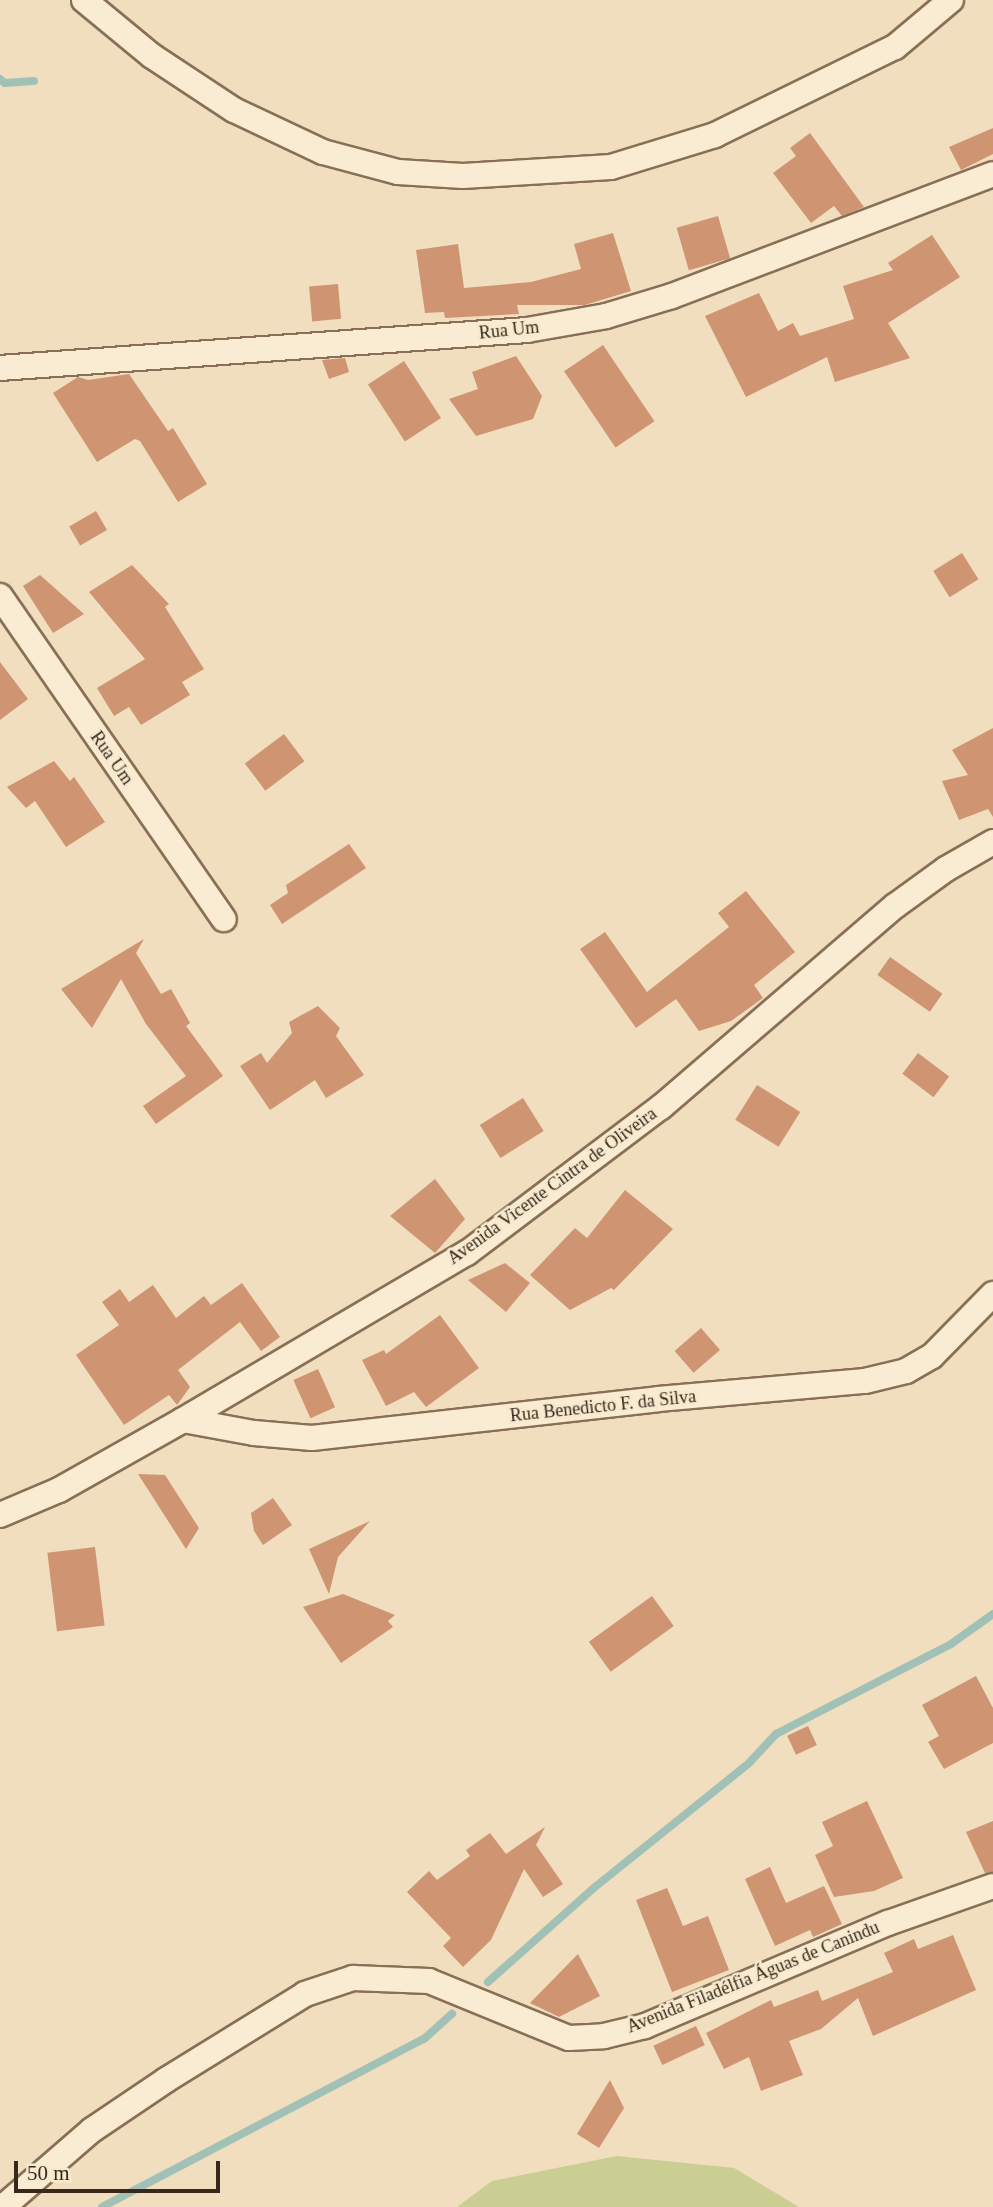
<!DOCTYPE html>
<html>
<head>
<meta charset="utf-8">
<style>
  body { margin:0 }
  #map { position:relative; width:993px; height:2207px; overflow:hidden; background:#f0debe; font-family:Georgia,serif }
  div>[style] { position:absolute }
  .green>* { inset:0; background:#cace92 }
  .stream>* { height:8px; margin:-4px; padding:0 4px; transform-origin:4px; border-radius:4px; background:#a2c1b6 }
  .building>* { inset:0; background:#cf9572; transform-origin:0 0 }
  .roads { filter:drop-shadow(2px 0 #896f56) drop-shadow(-2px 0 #896f56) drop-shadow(0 2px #896f56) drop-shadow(0 -2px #896f56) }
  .minor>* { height:24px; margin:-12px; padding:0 12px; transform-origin:12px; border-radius:12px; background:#faecd2 }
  span { translate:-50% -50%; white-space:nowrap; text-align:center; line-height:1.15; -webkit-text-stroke:5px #f7e9ce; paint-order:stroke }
  .street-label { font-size:18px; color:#37281c }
  .scale { position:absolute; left:14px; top:2161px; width:206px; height:32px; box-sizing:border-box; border:4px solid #37281c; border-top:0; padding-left:9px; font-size:21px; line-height:24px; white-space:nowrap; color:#37281c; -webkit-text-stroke:5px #f7e9ce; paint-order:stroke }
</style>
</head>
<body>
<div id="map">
  <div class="green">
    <i style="clip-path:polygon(617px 2156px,734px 2168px,799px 2207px,457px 2207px,492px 2181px)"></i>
  </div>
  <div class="stream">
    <i style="left:0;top:79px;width:6px;rotate:39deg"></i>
    <i style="left:5px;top:83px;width:29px;rotate:-4deg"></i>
    <i style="left:488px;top:1982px;width:143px;rotate:-41.6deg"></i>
    <i style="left:595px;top:1887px;width:198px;rotate:-38.8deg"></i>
    <i style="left:749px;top:1763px;width:40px;rotate:-47deg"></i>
    <i style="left:776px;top:1734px;width:197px;rotate:-27.2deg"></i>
    <i style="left:951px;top:1644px;width:52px;rotate:-35.5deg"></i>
    <i style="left:102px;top:2207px;width:363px;rotate:-27.6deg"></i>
    <i style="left:424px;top:2039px;width:38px;rotate:-42deg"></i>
  </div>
  <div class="building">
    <i style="clip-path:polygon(993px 128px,993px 154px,961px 170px,949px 147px)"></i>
    <i style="clip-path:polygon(810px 133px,864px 207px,842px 216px,834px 206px,811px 223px,773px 173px,796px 156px,790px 148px)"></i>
    <i style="left:718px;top:216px;width:44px;height:43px;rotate:74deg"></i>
    <i style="clip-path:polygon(613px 233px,631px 291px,585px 305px,517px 305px,519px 314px,445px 318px,444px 312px,425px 313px,416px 250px,458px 244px,464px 288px,531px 282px,581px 269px,574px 244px)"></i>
    <i style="clip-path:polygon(932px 235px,960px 277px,888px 323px,910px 358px,835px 382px,827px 357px,746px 397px,705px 316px,759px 293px,778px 331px,793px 323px,800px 336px,854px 319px,843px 286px,893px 270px,888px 263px)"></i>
    <i style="left:338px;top:284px;width:35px;height:29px;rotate:85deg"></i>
    <i style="left:603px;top:345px;width:92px;height:47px;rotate:56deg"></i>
    <i style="clip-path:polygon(516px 356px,542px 396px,533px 419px,476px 436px,449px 399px,478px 389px,472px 372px)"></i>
    <i style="clip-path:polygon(345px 358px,349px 372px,329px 379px,322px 360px)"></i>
    <i style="left:404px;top:361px;width:68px;height:43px;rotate:57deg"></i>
    <i style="clip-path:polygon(129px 374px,168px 431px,173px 428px,207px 484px,178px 502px,140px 441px,135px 439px,97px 462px,53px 393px,78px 377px,88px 380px)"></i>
    <i style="left:96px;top:511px;width:22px;height:31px;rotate:60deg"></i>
    <i style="left:962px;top:553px;width:31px;height:34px;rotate:58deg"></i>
    <i style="clip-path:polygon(132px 565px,169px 604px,165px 607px,204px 669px,182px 682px,190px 695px,141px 725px,129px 707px,114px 716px,97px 688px,145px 659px,89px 592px)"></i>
    <i style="clip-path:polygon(40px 575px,84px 614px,53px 633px,23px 586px)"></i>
    <i style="clip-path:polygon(0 662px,28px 699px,0 720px)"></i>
    <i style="clip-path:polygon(993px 728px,993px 817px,988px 809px,959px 820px,942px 781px,968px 775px,952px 750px)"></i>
    <i style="left:284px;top:734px;width:34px;height:49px;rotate:53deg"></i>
    <i style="clip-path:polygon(54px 761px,70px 781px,74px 777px,105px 822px,66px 847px,35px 801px,26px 808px,7px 787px)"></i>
    <i style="clip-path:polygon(349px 844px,366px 868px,282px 924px,270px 905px,288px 893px,286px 885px)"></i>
    <i style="clip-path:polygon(746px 891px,795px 952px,754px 985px,763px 998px,731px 1021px,699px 1031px,676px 999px,636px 1028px,580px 949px,605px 932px,647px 992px,729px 927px,718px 913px)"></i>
    <i style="clip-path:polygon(144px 939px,136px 953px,161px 994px,171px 989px,190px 1023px,186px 1026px,223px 1076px,156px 1124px,143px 1106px,186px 1076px,146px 1024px,121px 979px,92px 1028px,61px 989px)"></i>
    <i style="left:890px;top:957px;width:64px;height:22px;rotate:35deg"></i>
    <i style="clip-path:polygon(318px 1006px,340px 1028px,336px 1036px,364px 1075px,326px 1098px,315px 1080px,270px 1110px,240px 1066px,261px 1053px,267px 1063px,292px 1033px,289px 1022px)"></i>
    <i style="left:918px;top:1053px;width:39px;height:26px;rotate:37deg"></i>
    <i style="left:757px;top:1085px;width:51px;height:41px;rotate:32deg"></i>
    <i style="left:523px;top:1098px;width:39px;height:51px;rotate:58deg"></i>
    <i style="clip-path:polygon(435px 1179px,465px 1219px,435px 1253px,390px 1216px)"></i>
    <i style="clip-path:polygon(625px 1190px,673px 1229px,614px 1290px,611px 1288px,570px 1310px,530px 1275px,575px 1228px,587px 1238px)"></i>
    <i style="clip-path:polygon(505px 1263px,530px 1283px,506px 1312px,468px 1280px)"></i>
    <i style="clip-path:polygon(242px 1283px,280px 1337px,261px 1351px,240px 1322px,178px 1370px,190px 1387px,177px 1405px,169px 1395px,124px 1425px,76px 1355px,119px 1325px,102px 1302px,120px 1289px,129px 1302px,153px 1285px,176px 1318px,204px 1296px,211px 1305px)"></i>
    <i style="clip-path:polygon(440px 1315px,479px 1368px,426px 1407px,414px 1392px,386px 1406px,362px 1360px,384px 1350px,386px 1354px)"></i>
    <i style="left:701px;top:1328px;width:29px;height:35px;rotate:49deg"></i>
    <i style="left:318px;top:1369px;width:42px;height:27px;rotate:66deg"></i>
    <i style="clip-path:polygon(138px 1474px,165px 1475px,199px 1528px,186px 1549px)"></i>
    <i style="clip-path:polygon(273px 1498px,292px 1525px,263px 1545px,254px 1531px,251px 1513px)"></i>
    <i style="clip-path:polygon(370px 1521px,338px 1557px,329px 1594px,309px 1549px)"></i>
    <i style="left:95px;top:1547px;width:79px;height:48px;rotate:83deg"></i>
    <i style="clip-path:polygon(343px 1594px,395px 1615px,388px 1621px,393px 1627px,341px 1663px,303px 1607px)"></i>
    <i style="left:652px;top:1596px;width:37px;height:78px;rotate:54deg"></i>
    <i style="clip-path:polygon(976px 1676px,993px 1708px,993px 1743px,944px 1769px,928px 1742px,939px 1736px,922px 1705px)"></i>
    <i style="left:808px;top:1726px;width:21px;height:23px;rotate:65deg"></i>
    <i style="clip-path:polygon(867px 1801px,903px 1878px,874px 1891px,834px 1897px,815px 1855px,833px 1846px,822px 1822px)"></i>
    <i style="clip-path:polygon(993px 1821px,993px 1872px,985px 1873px,966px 1832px)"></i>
    <i style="clip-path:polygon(545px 1827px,536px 1845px,563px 1884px,543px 1897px,524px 1869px,491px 1940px,463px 1967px,443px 1946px,451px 1938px,407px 1892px,429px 1871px,437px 1880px,470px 1856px,466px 1850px,490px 1833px,506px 1854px)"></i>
    <i style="clip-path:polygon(770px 1867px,786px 1903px,824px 1886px,842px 1924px,813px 1937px,810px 1930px,775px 1946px,745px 1879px)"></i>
    <i style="clip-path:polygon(667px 1888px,683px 1926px,708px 1916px,729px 1970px,672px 1992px,636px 1900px)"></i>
    <i style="clip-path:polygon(953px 1935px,976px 1990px,873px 2036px,858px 1998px,821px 2029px,789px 2041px,803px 2075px,761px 2091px,749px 2057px,724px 2069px,706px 2033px,771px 2000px,774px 2007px,818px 1990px,822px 2001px,893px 1972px,884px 1953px,914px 1939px,918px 1949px)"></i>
    <i style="clip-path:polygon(578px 1954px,600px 1996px,559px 2017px,530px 2003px)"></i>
    <i style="left:696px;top:2026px;width:21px;height:47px;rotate:65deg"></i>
    <i style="clip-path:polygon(610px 2080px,624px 2108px,599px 2148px,577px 2134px)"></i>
  </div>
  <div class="roads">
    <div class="minor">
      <i style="left:84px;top:0;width:88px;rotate:39.5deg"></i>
      <i style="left:152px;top:56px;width:98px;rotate:33.4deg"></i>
      <i style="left:234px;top:110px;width:98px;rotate:25.3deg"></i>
      <i style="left:323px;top:152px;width:78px;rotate:14.9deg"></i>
      <i style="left:398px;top:172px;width:65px;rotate:3.5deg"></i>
      <i style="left:463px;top:176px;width:148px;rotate:-3.5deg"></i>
      <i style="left:611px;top:167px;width:109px;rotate:-17.1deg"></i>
      <i style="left:715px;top:135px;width:200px;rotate:-26.1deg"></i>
      <i style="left:895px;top:47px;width:73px;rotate:-40deg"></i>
      <i style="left:0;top:368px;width:528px;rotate:-4.12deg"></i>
      <i style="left:527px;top:330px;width:80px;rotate:-10deg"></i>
      <i style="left:606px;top:316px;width:69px;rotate:-16.9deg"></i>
      <i style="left:672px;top:296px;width:343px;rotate:-20.8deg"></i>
      <i style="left:0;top:596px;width:393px;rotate:55.3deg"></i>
      <i style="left:183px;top:1420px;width:72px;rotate:10.4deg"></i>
      <i style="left:254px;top:1433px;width:58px;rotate:4.9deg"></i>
      <i style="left:312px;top:1438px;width:348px;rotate:-6.4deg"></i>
      <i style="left:658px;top:1399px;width:208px;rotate:-5deg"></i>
      <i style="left:865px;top:1381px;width:42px;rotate:-13.7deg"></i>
      <i style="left:906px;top:1371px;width:30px;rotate:-30deg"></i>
      <i style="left:932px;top:1356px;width:87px;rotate:-45.5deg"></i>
      <i style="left:0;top:1515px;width:64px;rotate:-23deg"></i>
      <i style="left:59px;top:1490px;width:142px;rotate:-29.4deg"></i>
      <i style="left:183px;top:1420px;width:329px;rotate:-30.5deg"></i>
      <i style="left:467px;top:1253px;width:243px;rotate:-37deg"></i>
      <i style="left:661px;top:1107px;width:308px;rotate:-40.7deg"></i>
      <i style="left:895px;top:906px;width:63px;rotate:-36deg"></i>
      <i style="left:946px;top:869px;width:54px;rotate:-29.9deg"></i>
      <i style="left:3px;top:2207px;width:118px;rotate:-40.9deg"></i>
      <i style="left:92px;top:2130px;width:89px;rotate:-34deg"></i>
      <i style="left:166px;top:2080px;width:163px;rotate:-31.7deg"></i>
      <i style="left:305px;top:1994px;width:51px;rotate:-18.4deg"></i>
      <i style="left:353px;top:1978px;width:76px;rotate:2.3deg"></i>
      <i style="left:429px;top:1981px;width:151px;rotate:22.2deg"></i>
      <i style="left:569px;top:2038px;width:35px;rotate:-3deg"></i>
      <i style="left:604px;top:2036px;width:42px;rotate:-13.7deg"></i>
      <i style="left:645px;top:2026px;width:264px;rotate:-23deg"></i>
      <i style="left:888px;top:1923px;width:111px;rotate:-19.4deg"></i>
    </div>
  </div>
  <div class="street-label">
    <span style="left:509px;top:330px;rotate:-6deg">Rua Um</span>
    <span style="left:112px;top:758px;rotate:55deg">Rua Um</span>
    <span style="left:552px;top:1186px;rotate:-36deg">Avenida Vicente Cintra de Oliveira</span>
    <span style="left:603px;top:1406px;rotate:-6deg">Rua Benedicto F. da Silva</span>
    <span style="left:753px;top:1977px;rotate:-22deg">Avenida Filadélfia Águas de Canindu</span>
  </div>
  <div class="scale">50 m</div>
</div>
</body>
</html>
